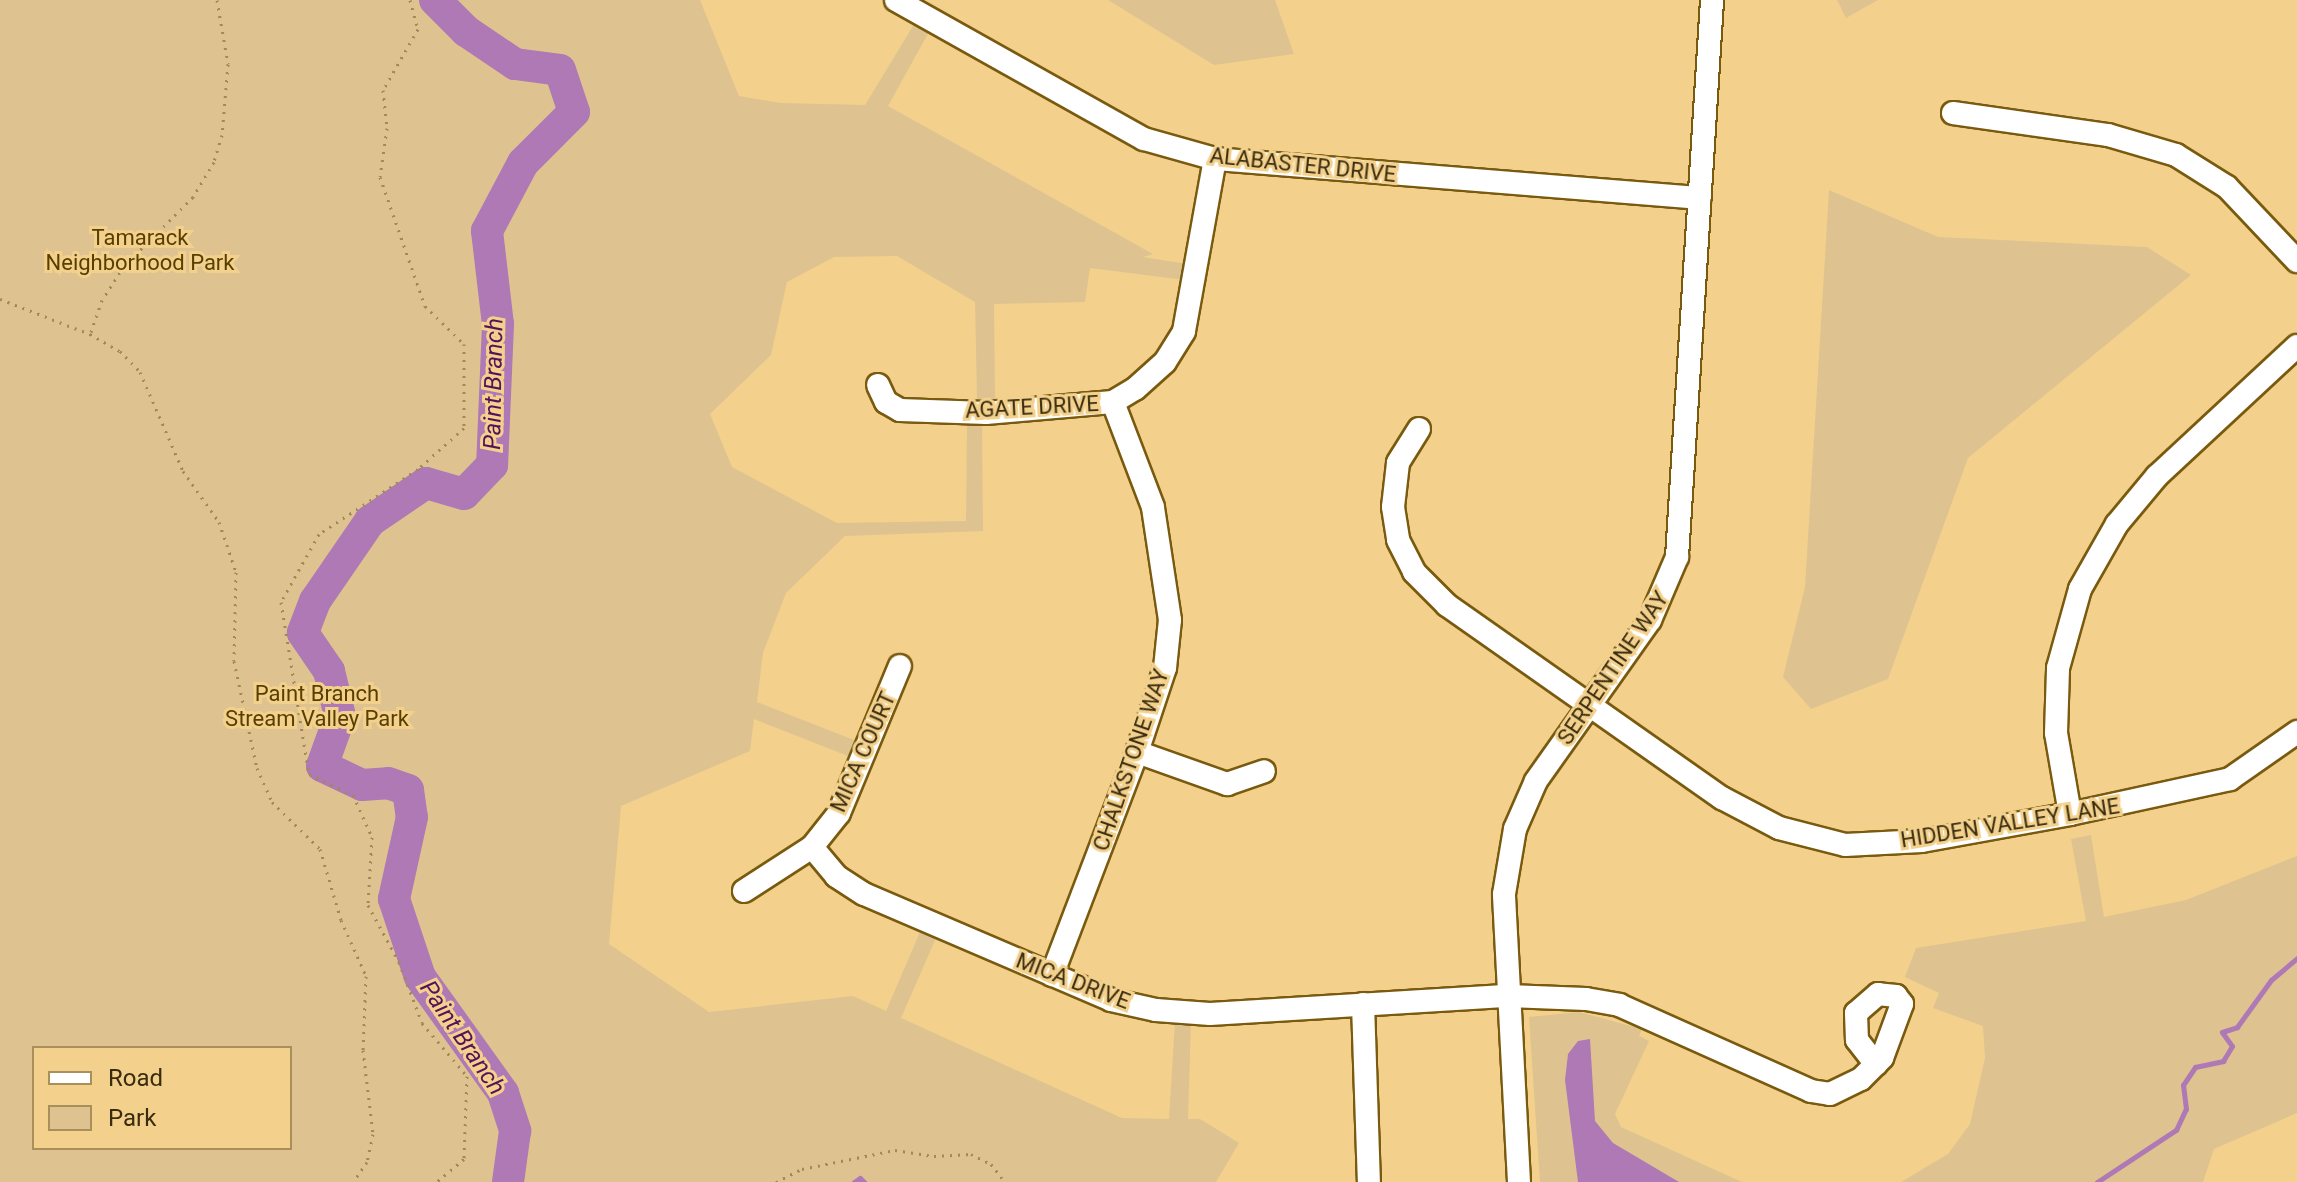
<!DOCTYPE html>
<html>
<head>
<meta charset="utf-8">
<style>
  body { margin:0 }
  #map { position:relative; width:2297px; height:1182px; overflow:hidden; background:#f3d18c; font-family:Roboto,sans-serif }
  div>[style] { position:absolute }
  .green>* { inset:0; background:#dec390 }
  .water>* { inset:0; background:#ae79b4 }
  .stream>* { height:5px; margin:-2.5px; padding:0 2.5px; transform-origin:2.5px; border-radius:2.5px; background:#ae79b4 }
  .river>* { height:32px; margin:-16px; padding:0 16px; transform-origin:16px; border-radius:16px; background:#ae79b4 }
  .path>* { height:3px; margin-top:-1.5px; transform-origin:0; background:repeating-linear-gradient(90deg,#a28956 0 2px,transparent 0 8px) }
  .roads { filter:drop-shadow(2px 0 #795a0e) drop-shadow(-2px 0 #795a0e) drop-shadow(0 2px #795a0e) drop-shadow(0 -2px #795a0e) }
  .minor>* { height:22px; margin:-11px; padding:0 11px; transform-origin:11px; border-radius:11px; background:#fff }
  span { translate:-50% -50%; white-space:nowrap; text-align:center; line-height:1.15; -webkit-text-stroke:6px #f3d18c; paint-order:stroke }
  .street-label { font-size:22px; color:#392c0f }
  .park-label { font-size:22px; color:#583f00 }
  .water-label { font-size:24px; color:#55125c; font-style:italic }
  .legend { position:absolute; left:32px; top:1046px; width:260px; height:104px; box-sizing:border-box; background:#f3d18c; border:2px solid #a98f5a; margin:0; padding:10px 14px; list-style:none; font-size:24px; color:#392c0f }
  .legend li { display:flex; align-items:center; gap:16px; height:40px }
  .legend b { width:40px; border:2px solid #a98f5a }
</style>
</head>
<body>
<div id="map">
  <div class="green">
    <i style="clip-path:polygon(evenodd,0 0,700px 0,739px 96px,781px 103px,865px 105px,916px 21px,930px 30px,888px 106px,1153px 254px,1143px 257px,1187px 264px,1185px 280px,1090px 268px,1085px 302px,994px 304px,995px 400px,977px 400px,975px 302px,897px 256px,834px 257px,787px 282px,771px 355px,710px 414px,732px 467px,837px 523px,966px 521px,967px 422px,982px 422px,983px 531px,845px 536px,786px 593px,763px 653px,757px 702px,859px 742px,853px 758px,754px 719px,750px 751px,621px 806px,609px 944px,709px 1012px,853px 996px,886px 1011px,920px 932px,936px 938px,901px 1018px,1122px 1118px,1169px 1119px,1175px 1021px,1191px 1022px,1188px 1119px,1200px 1119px,1239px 1143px,1216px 1182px,0 1182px,0 0,34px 1048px,290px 1048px,290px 1148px,34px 1148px,34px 1048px)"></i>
    <i style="clip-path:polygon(1108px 0,1275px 0,1294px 54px,1214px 65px)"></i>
    <i style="clip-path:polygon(1837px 0,1878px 0,1846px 18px)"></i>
    <i style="clip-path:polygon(1829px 190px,1938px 237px,2147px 247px,2191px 275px,1968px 458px,1888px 679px,1811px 709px,1783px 677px,1805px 587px)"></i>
    <i style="clip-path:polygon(2091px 835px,2104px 917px,2186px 900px,2297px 856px,2297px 1113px,2214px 1149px,2203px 1182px,1901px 1182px,1948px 1154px,1970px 1124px,1985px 1058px,1983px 1026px,1933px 1008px,1939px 993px,1905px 977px,1916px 948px,2086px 921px,2071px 839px)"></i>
    <i style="clip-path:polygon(1579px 1012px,1642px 1029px,1639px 1036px,1649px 1041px,1615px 1114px,1621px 1127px,1742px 1182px,1540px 1182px,1529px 1017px)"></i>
  </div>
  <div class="water">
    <i style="clip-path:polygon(1590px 1039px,1595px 1121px,1613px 1143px,1679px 1182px,1578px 1182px,1565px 1080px,1568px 1054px,1578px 1041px)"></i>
  </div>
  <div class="stream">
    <i style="left:854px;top:1182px;width:7px;rotate:-34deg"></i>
    <i style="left:860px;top:1178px;width:6px;rotate:45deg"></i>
    <i style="left:2097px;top:1182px;width:95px;rotate:-33.4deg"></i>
    <i style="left:2176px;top:1130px;width:23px;rotate:-65deg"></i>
    <i style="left:2186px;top:1109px;width:24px;rotate:-97deg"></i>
    <i style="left:2183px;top:1085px;width:22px;rotate:-56deg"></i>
    <i style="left:2195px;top:1067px;width:29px;rotate:-12deg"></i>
    <i style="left:2223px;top:1061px;width:17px;rotate:-59deg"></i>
    <i style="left:2232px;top:1046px;width:17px;rotate:-126deg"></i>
    <i style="left:2222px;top:1032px;width:16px;rotate:-18deg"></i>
    <i style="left:2237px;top:1027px;width:58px;rotate:-54.1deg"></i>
    <i style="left:2271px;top:980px;width:34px;rotate:-40deg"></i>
  </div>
  <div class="river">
    <i style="left:435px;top:0;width:44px;rotate:45deg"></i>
    <i style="left:466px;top:31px;width:59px;rotate:34deg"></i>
    <i style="left:515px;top:64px;width:45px;rotate:7.6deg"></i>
    <i style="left:560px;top:70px;width:44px;rotate:71.6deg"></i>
    <i style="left:574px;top:112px;width:72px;rotate:135deg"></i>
    <i style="left:523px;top:163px;width:77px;rotate:117.9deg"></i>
    <i style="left:487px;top:231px;width:94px;rotate:83.3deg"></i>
    <i style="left:498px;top:324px;width:141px;rotate:92.4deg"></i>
    <i style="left:492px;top:465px;width:40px;rotate:134deg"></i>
    <i style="left:464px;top:494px;width:40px;rotate:-164deg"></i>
    <i style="left:426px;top:483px;width:68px;rotate:145.8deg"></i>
    <i style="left:370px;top:521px;width:97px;rotate:124.5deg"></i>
    <i style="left:315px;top:601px;width:34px;rotate:111deg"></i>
    <i style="left:303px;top:633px;width:46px;rotate:55.6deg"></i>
    <i style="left:329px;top:671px;width:46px;rotate:76.3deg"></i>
    <i style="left:340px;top:716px;width:53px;rotate:109.8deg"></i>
    <i style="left:322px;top:766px;width:44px;rotate:25.4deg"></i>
    <i style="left:362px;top:785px;width:26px;rotate:-4deg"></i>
    <i style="left:388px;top:783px;width:21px;rotate:19deg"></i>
    <i style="left:408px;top:790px;width:27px;rotate:82deg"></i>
    <i style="left:412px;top:817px;width:84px;rotate:102.4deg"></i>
    <i style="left:394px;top:899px;width:82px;rotate:71.6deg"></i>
    <i style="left:420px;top:977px;width:143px;rotate:54.4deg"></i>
    <i style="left:503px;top:1093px;width:40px;rotate:72deg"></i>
    <i style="left:515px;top:1131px;width:51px;rotate:97.8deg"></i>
  </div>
  <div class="path">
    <i style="left:217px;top:0;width:65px;rotate:80.2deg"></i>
    <i style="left:228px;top:64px;width:71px;rotate:94.8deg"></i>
    <i style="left:222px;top:135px;width:28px;rotate:107deg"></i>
    <i style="left:214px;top:162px;width:41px;rotate:121deg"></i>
    <i style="left:193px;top:197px;width:98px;rotate:135deg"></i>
    <i style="left:124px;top:266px;width:40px;rotate:122.9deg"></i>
    <i style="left:102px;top:300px;width:36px;rotate:109deg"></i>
    <i style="left:90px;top:334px;width:34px;rotate:30deg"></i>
    <i style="left:120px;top:351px;width:29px;rotate:46deg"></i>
    <i style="left:140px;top:372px;width:108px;rotate:66.5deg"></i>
    <i style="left:183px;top:471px;width:62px;rotate:54.8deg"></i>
    <i style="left:219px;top:522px;width:53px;rotate:71.2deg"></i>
    <i style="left:236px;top:572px;width:89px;rotate:91.3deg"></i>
    <i style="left:234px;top:661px;width:109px;rotate:77.9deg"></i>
    <i style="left:257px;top:768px;width:37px;rotate:66deg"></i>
    <i style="left:272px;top:802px;width:67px;rotate:44.4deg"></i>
    <i style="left:320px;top:849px;width:74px;rotate:73.5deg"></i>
    <i style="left:341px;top:920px;width:61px;rotate:65.9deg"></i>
    <i style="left:366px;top:976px;width:74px;rotate:92.3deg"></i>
    <i style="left:363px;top:1050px;width:85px;rotate:83.2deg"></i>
    <i style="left:373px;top:1134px;width:29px;rotate:102deg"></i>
    <i style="left:367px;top:1162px;width:24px;rotate:125deg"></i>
    <i style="left:410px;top:0;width:30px;rotate:75deg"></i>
    <i style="left:418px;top:29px;width:70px;rotate:119.8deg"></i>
    <i style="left:383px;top:90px;width:38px;rotate:84deg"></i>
    <i style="left:387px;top:128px;width:49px;rotate:98.1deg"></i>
    <i style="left:380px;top:177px;width:137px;rotate:70.8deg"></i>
    <i style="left:425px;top:306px;width:54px;rotate:44.3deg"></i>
    <i style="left:464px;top:344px;width:84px;rotate:90deg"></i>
    <i style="left:464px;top:428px;width:62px;rotate:138.3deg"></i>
    <i style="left:418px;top:469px;width:118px;rotate:146.7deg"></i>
    <i style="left:319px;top:534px;width:78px;rotate:119.2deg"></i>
    <i style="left:281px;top:602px;width:174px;rotate:80.8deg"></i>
    <i style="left:309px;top:774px;width:49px;rotate:25.5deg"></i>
    <i style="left:353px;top:795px;width:46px;rotate:65.7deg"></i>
    <i style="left:372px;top:837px;width:68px;rotate:93.4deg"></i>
    <i style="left:368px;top:905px;width:65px;rotate:61.5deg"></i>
    <i style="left:399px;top:962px;width:65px;rotate:69.3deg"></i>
    <i style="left:422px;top:1023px;width:70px;rotate:49.7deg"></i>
    <i style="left:467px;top:1076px;width:83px;rotate:92.1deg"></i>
    <i style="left:464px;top:1159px;width:35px;rotate:140deg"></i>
    <i style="left:0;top:299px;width:97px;rotate:21.3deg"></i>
    <i style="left:776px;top:1182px;width:29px;rotate:-27deg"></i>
    <i style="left:802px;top:1169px;width:95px;rotate:-11.5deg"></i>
    <i style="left:895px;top:1150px;width:39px;rotate:9deg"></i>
    <i style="left:934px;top:1156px;width:37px;rotate:-3deg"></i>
    <i style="left:971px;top:1154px;width:22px;rotate:27deg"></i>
    <i style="left:991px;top:1164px;width:23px;rotate:52deg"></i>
  </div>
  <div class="roads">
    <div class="minor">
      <i style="left:896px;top:0;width:284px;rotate:29.3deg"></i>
      <i style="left:1144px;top:139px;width:74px;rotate:15.7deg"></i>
      <i style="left:1215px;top:159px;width:486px;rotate:4.6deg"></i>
      <i style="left:1953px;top:113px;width:157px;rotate:8.1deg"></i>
      <i style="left:2108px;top:135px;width:71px;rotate:16.4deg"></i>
      <i style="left:2176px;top:155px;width:60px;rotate:32.1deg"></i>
      <i style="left:2227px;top:187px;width:102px;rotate:46.6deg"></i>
      <i style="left:878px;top:385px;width:19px;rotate:65deg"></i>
      <i style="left:886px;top:402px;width:16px;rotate:30deg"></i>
      <i style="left:900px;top:410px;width:86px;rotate:2deg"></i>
      <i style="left:986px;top:413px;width:127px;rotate:-5deg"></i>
      <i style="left:1113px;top:402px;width:26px;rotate:-31deg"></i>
      <i style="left:1135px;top:389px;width:40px;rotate:-42deg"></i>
      <i style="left:1165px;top:362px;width:36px;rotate:-58deg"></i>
      <i style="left:1184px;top:331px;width:175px;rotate:-79.8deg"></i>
      <i style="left:1419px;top:429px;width:40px;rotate:122deg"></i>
      <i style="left:1398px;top:463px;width:44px;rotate:96.5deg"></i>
      <i style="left:1393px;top:507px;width:33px;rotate:81deg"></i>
      <i style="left:1398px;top:540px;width:36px;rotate:63deg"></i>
      <i style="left:1414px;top:572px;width:47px;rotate:45deg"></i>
      <i style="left:1447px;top:605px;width:336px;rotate:35.1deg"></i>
      <i style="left:1722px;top:798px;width:64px;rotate:27.8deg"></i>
      <i style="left:1779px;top:828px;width:68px;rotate:14.4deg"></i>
      <i style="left:1845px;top:845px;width:77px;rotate:-3deg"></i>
      <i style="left:1922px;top:841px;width:150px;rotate:-10.3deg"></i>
      <i style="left:2070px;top:814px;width:164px;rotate:-12.3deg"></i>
      <i style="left:2230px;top:779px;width:82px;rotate:-35deg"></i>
      <i style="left:1137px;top:752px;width:96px;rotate:19.6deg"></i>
      <i style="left:1227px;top:784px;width:39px;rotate:-19deg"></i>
      <i style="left:2070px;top:814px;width:82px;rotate:-99.8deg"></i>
      <i style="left:2056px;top:733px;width:65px;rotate:-88.2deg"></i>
      <i style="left:2058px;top:668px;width:82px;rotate:-74.4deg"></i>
      <i style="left:2080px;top:589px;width:75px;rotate:-60.4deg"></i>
      <i style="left:2117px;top:524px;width:62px;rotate:-50.2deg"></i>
      <i style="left:2157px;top:476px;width:191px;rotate:-42.9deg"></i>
      <i style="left:812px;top:847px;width:38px;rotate:50deg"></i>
      <i style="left:836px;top:876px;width:33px;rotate:33deg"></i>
      <i style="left:864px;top:894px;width:269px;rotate:23.2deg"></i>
      <i style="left:1111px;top:1000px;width:46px;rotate:12.5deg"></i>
      <i style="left:1156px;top:1010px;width:54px;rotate:4.2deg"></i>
      <i style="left:1210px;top:1014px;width:299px;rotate:-3.5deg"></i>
      <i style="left:1508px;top:996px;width:78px;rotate:2.2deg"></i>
      <i style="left:1586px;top:999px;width:34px;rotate:10deg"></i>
      <i style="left:1619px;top:1005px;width:210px;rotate:24.1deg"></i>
      <i style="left:1811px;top:1091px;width:19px;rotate:9deg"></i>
      <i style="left:1830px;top:1094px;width:34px;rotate:-26deg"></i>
      <i style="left:1861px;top:1079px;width:30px;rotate:-45deg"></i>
      <i style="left:1882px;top:1058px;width:58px;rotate:-69.7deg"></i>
      <i style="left:1902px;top:1004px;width:10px;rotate:-127deg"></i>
      <i style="left:1896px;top:996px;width:18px;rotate:-174deg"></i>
      <i style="left:1878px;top:994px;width:29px;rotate:139deg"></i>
      <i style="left:1856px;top:1013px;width:27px;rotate:88deg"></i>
      <i style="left:1857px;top:1040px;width:31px;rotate:52deg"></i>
      <i style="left:744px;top:891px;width:81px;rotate:-32.9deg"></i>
      <i style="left:812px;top:847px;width:43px;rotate:-51.5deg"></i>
      <i style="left:839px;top:813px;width:159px;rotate:-67.5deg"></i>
      <i style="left:1052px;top:975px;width:239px;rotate:-69.1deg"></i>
      <i style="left:1137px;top:752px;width:89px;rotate:-71.6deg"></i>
      <i style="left:1165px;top:668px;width:48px;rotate:-84.1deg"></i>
      <i style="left:1170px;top:620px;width:114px;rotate:-98.6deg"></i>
      <i style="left:1153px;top:507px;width:112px;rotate:-110.9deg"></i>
      <i style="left:1363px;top:1004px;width:178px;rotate:88.1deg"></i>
      <i style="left:1519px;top:1182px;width:288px;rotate:-93deg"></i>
      <i style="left:1504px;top:894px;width:66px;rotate:-80.4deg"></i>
      <i style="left:1515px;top:829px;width:52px;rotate:-66.4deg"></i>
      <i style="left:1536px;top:781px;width:197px;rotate:-54.7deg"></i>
      <i style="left:1650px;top:620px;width:69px;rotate:-66.8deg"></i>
      <i style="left:1677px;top:557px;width:558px;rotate:-86.4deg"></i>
    </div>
  </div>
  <div class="street-label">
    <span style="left:1303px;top:165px;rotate:6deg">ALABASTER DRIVE</span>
    <span style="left:1032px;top:407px;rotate:-3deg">AGATE DRIVE</span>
    <span style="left:1613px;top:668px;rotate:-56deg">SERPENTINE WAY</span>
    <span style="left:863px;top:752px;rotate:-66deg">MICA COURT</span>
    <span style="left:1131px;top:760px;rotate:-71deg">CHALKSTONE WAY</span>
    <span style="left:2010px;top:823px;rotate:-9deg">HIDDEN VALLEY LANE</span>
    <span style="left:1073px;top:981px;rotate:21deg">MICA DRIVE</span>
  </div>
  <div class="park-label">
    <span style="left:140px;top:250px">Tamarack<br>Neighborhood Park</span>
    <span style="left:317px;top:706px">Paint Branch<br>Stream Valley Park</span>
  </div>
  <div class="water-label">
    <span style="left:494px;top:384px;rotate:-89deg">Paint Branch</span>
    <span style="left:462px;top:1038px;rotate:56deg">Paint Branch</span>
  </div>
  <ul class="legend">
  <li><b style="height:10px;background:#fff"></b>Road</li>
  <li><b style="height:22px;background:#dec390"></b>Park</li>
  </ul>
</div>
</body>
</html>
